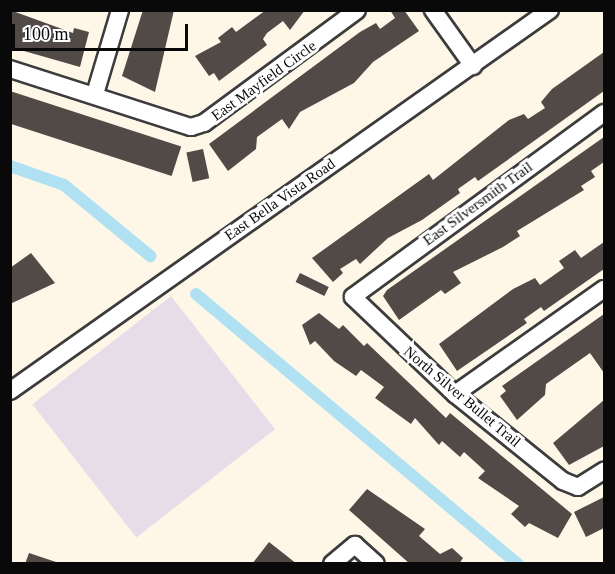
<!DOCTYPE html>
<html>
<head>
<meta charset="utf-8">
<style>
  body { margin:0 }
  #map { position:relative; width:615px; height:574px; overflow:hidden; background:#fef7e7; font-family:"Times New Roman",serif }
  div>[style] { position:absolute }
  .industrial>* { inset:0; background:#e6dde9; transform-origin:0 0 }
  .canal>* { height:12px; margin:-6px; padding:0 6px; transform-origin:6px; border-radius:6px; background:#afe1f2 }
  .building>* { inset:0; background:#514a47; transform-origin:0 0 }
  .roads { filter:drop-shadow(2px 0 #3c3c3c) drop-shadow(-2px 0 #3c3c3c) drop-shadow(0 2px #3c3c3c) drop-shadow(0 -2px #3c3c3c) }
  .minor>* { height:16px; margin:-8px; padding:0 8px; transform-origin:8px; border-radius:8px; background:#fff }
  span { translate:-50% -50%; white-space:nowrap; text-align:center; line-height:1.15; -webkit-text-stroke:6px #fff; paint-order:stroke }
  .street-label { font-size:15px; color:#090909 }
  .frame { position:absolute; inset:0; border:12px solid #090909; pointer-events:none }
  .scale { position:absolute; left:12px; top:24px; width:176px; height:27px; box-sizing:border-box; border:3px solid #090909; border-top:0; padding-left:8px; font-size:18px; line-height:21px; white-space:nowrap; color:#090909; -webkit-text-stroke:4px #fff; paint-order:stroke }
</style>
</head>
<body>
<div id="map">
  <div class="industrial">
    <i style="left:171px;top:296px;width:169px;height:176px;rotate:52deg"></i>
  </div>
  <div class="canal">
    <i style="left:10px;top:166px;width:57px;rotate:19.4deg"></i>
    <i style="left:64px;top:185px;width:112px;rotate:39.5deg"></i>
    <i style="left:196px;top:294px;width:420px;rotate:40deg"></i>
  </div>
  <div class="building">
    <i style="clip-path:polygon(10px 10px,73px 33px,74px 28px,89px 32px,80px 67px,10px 47px)"></i>
    <i style="clip-path:polygon(143px 10px,174px 10px,155px 92px,122px 76px)"></i>
    <i style="clip-path:polygon(266px 10px,305px 10px,290px 30px,283px 21px,267px 33px,263px 39px,267px 45px,219px 81px,214px 73px,209px 76px,195px 56px,221px 42px,218px 38px,232px 27px,236px 32px)"></i>
    <i style="clip-path:polygon(390px 10px,404px 10px,419px 31px,373px 62px,354px 83px,300px 112px,289px 129px,282px 119px,257px 137px,256px 149px,228px 171px,209px 144px,360px 32px,376px 23px,380px 29px,395px 18px)"></i>
    <i style="clip-path:polygon(604px 52px,604px 91px,478px 181px,475px 177px,458px 189px,460px 193px,422px 220px,388px 238px,360px 264px,356px 259px,340px 269px,343px 273px,333px 282px,312px 258px,429px 174px,433px 180px,509px 120px,524px 114px,528px 119px,545px 108px,541px 102px,552px 89px)"></i>
    <i style="left:10px;top:91px;width:180px;height:31px;rotate:18deg"></i>
    <i style="clip-path:polygon(604px 137px,604px 162px,591px 171px,595px 177px,581px 186px,584px 190px,517px 231px,520px 236px,503px 247px,453px 272px,461px 283px,445px 294px,441px 290px,399px 320px,383px 296px,387px 290px)"></i>
    <i style="left:203px;top:149px;width:30px;height:17px;rotate:78deg"></i>
    <i style="clip-path:polygon(604px 242px,604px 269px,544px 311px,541px 307px,524px 319px,527px 323px,457px 371px,439px 344px,513px 289px,535px 278px,540px 285px,564px 268px,559px 261px,575px 250px,581px 258px)"></i>
    <i style="clip-path:polygon(31px 253px,55px 283px,10px 304px,10px 268px)"></i>
    <i style="left:300px;top:273px;width:32px;height:10px;rotate:26deg"></i>
    <i style="clip-path:polygon(319px 313px,339px 329px,343px 325px,364px 346px,367px 343px,446px 418px,450px 413px,572px 514px,558px 538px,529px 523px,525px 527px,511px 514px,519px 506px,478px 478px,485px 471px,464px 452px,460px 457px,442px 441px,439px 445px,415px 418px,411px 424px,375px 398px,384px 387px,361px 370px,356px 376px,334px 361px,315px 341px,310px 345px,302px 325px)"></i>
    <i style="clip-path:polygon(604px 314px,604px 373px,590px 353px,546px 384px,545px 395px,517px 420px,500px 396px,506px 391px,502px 386px)"></i>
    <i style="clip-path:polygon(604px 400px,604px 446px,569px 465px,553px 443px)"></i>
    <i style="clip-path:polygon(367px 489px,425px 529px,419px 536px,440px 554px,452px 548px,463px 558px,459px 564px,410px 564px,349px 510px)"></i>
    <i style="clip-path:polygon(604px 497px,604px 528px,586px 537px,574px 512px)"></i>
    <i style="clip-path:polygon(269px 542px,297px 564px,252px 564px)"></i>
    <i style="clip-path:polygon(29px 553px,56px 562px,56px 564px,25px 564px)"></i>
  </div>
  <div class="roads">
    <div class="minor">
      <i style="left:433px;top:10px;width:69px;rotate:54.5deg"></i>
      <i style="left:10px;top:69px;width:190px;rotate:17.8deg"></i>
      <i style="left:191px;top:127px;width:14px;rotate:-17deg"></i>
      <i style="left:204px;top:123px;width:190px;rotate:-36.4deg"></i>
      <i style="left:95px;top:94px;width:88px;rotate:-73.4deg"></i>
      <i style="left:604px;top:113px;width:311px;rotate:143.8deg"></i>
      <i style="left:353px;top:297px;width:141px;rotate:43.6deg"></i>
      <i style="left:455px;top:394px;width:139px;rotate:38.9deg"></i>
      <i style="left:563px;top:481px;width:16px;rotate:22deg"></i>
      <i style="left:578px;top:487px;width:31px;rotate:-32deg"></i>
      <i style="left:10px;top:391px;width:661px;rotate:-35.21deg"></i>
      <i style="left:455px;top:394px;width:182px;rotate:-35.2deg"></i>
      <i style="left:332px;top:564px;width:30px;rotate:-40deg"></i>
      <i style="left:355px;top:545px;width:28px;rotate:42deg"></i>
    </div>
  </div>
  <div class="street-label">
    <span style="left:264px;top:81px;rotate:-36deg">East Mayfield Circle</span>
    <span style="left:280px;top:200px;rotate:-35deg">East Bella Vista Road</span>
    <span style="left:478px;top:204px;rotate:-36deg">East Silversmith Trail</span>
    <span style="left:462px;top:397px;rotate:40deg">North Silver Bullet Trail</span>
  </div>
  <div class="frame"></div>
  <div class="scale">100 m</div>
</div>
</body>
</html>
